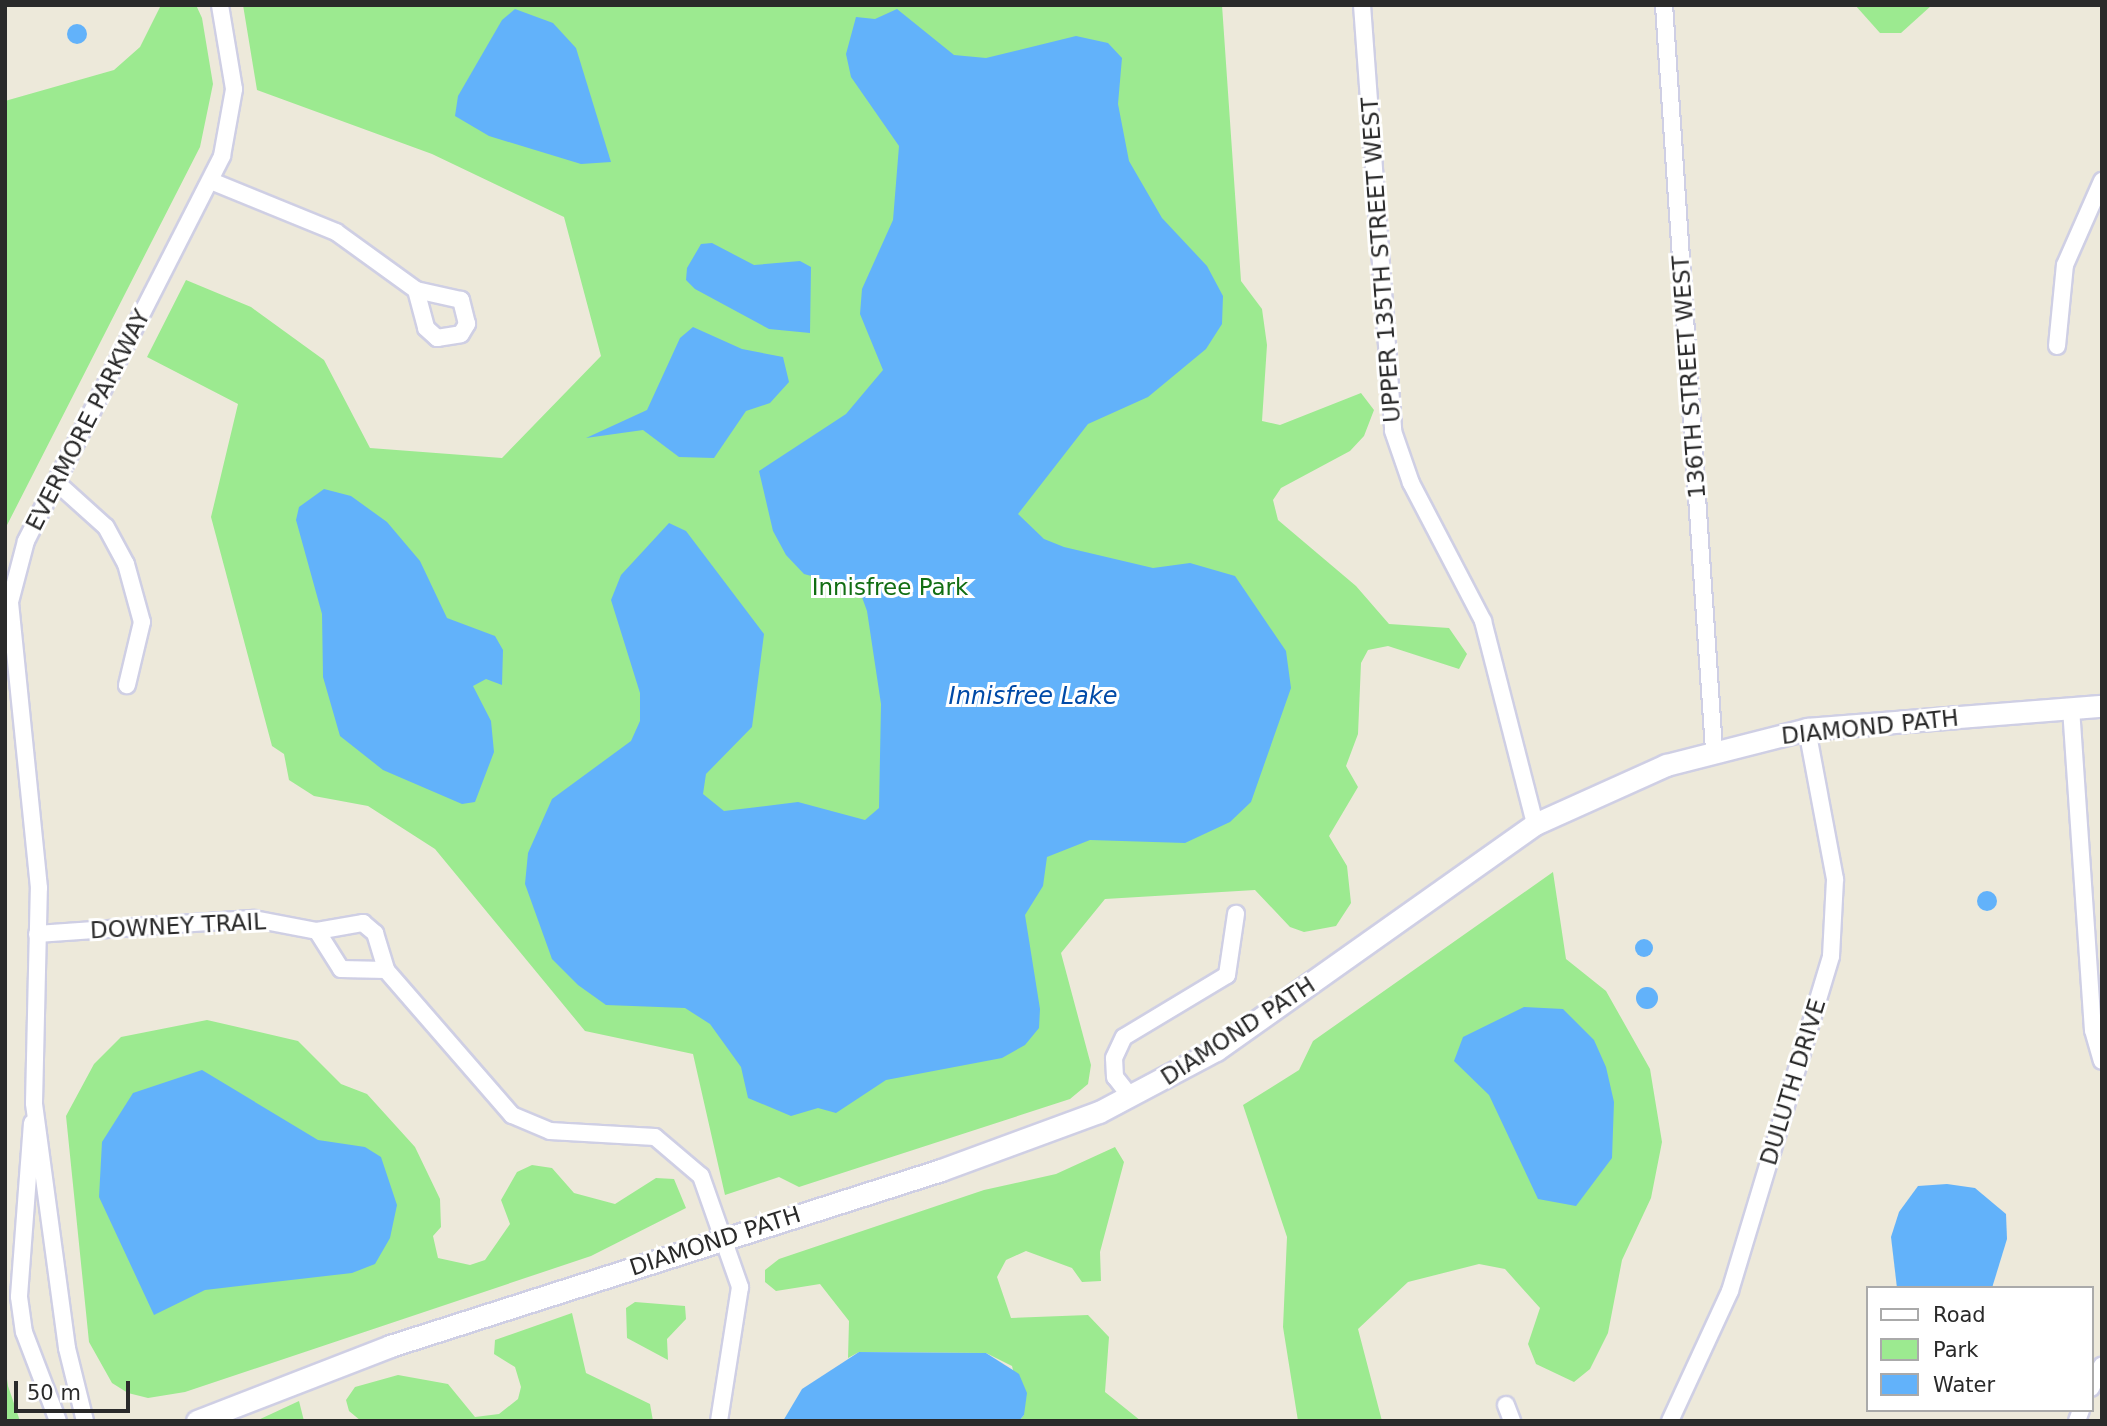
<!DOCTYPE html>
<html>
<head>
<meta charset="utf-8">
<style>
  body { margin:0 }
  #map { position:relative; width:2107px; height:1426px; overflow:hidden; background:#ede9da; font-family:"DejaVu Sans",sans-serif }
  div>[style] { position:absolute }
  .green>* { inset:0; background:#9cea90 }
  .water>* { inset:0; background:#62b2fa }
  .round { border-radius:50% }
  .roads { filter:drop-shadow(2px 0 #cfcfe4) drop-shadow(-2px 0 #cfcfe4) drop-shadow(0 2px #cfcfe4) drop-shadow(0 -2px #cfcfe4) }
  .street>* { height:16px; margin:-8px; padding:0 8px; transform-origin:8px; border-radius:8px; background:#fff }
  .secondary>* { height:21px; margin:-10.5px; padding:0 10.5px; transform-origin:10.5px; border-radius:10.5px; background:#fff }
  span { translate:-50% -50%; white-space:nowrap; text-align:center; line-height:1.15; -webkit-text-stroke:6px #fff; paint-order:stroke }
  .street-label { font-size:23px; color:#2a2a2a }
  .park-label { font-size:23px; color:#126e13 }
  .water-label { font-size:24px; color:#004aa7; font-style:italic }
  .frame { position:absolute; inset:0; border:7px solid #2a2a2a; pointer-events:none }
  .legend { position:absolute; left:1866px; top:1286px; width:228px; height:126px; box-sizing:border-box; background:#fff; border:2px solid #aaa; margin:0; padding:9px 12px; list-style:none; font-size:21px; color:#2a2a2a }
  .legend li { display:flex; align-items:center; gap:14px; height:35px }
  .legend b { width:35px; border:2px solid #aaa }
  .scale { position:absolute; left:14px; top:1381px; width:116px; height:32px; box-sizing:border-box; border:4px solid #2a2a2a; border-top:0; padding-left:9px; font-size:21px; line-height:24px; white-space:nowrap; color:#2a2a2a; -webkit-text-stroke:5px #fff; paint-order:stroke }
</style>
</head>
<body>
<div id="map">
  <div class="green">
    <i style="clip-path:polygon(161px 5px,196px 5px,202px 18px,213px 84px,200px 147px,5px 529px,5px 101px,114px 70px,140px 47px)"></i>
    <i style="clip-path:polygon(243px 5px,1222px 5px,1241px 281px,1262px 309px,1267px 345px,1262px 421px,1280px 425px,1361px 393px,1374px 410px,1364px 436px,1350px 451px,1281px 488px,1273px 500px,1278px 520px,1356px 586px,1389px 624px,1449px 628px,1467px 654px,1459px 669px,1388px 646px,1368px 650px,1361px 663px,1358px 734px,1346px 766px,1358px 787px,1329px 836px,1347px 866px,1351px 903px,1336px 926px,1304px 932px,1290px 927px,1255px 890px,1105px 899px,1061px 953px,1091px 1065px,1088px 1084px,1070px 1099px,799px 1187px,779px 1177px,725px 1195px,693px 1054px,585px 1031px,435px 849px,368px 806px,314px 796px,289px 780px,284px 754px,272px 746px,211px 517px,238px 404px,147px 357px,186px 280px,251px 307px,324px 360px,370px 448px,502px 458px,601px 356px,564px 217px,432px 154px,257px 90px)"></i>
    <i style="clip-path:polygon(1855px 5px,1932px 5px,1901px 33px,1880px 33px)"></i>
    <i style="clip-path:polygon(1553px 872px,1566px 959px,1606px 991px,1650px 1069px,1662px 1142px,1651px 1198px,1622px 1260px,1608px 1333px,1590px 1369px,1574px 1382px,1536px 1364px,1528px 1344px,1540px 1308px,1505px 1269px,1479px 1264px,1408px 1282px,1358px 1329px,1382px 1421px,1298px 1421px,1283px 1327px,1287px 1237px,1243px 1105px,1299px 1070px,1313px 1041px)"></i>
    <i style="clip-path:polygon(207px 1020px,298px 1041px,341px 1084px,367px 1094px,415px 1147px,440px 1199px,441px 1227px,433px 1236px,438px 1258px,470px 1265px,485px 1260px,510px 1224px,501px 1200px,517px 1172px,532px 1165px,552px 1168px,574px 1193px,615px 1204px,656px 1178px,674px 1179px,686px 1208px,591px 1256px,185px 1392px,148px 1398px,128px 1393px,112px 1383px,89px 1342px,66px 1116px,94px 1064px,121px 1037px)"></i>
    <i style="clip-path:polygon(1115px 1147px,1124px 1162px,1100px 1252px,1101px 1281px,1082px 1282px,1072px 1268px,1026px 1251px,1006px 1260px,997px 1277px,1011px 1318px,1088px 1315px,1109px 1337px,1105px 1392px,1141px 1421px,1019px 1421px,1024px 1415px,1012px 1366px,986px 1353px,859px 1352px,848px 1358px,849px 1321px,820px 1284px,776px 1291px,765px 1282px,765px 1270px,779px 1259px,984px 1190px,1056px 1174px)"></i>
    <i style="clip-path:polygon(635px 1302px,685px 1306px,686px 1319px,667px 1339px,668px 1360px,627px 1338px,626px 1308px)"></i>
    <i style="clip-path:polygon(572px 1313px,586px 1373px,650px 1404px,653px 1421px,361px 1421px,349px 1411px,346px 1400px,355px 1387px,398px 1375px,448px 1384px,475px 1417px,499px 1414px,518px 1399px,521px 1387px,515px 1367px,494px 1354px,495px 1340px)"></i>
    <i style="clip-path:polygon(5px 1365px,8px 1386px,20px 1421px,5px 1421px)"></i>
    <i style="clip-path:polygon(299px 1401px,304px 1421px,256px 1421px)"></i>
  </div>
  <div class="water">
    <i style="clip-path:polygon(515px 9px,553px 23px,576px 48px,611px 162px,581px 164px,489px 136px,455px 116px,458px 96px,502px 20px)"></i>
    <i style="clip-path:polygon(897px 9px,954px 55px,986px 58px,1076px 36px,1108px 43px,1122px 58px,1118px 104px,1129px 161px,1162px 218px,1207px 266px,1223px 296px,1222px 324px,1206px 349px,1148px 397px,1088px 424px,1018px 514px,1044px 539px,1064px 547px,1153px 568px,1190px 563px,1235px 576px,1286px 651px,1291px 688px,1251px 802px,1230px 822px,1185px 843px,1090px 840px,1047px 857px,1043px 886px,1025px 915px,1040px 1009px,1039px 1028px,1025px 1045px,1002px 1058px,886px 1080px,836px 1113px,818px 1108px,791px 1116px,748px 1098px,741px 1067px,710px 1024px,685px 1008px,606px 1005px,578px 985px,552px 959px,525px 884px,528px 853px,552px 799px,631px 741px,640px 721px,640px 693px,611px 600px,621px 575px,669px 523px,686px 531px,764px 634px,752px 727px,706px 774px,703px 794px,724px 811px,798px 802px,865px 820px,879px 808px,881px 704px,867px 611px,859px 589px,804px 574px,786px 555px,773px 531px,759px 471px,846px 414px,883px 370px,860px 314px,862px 289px,893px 220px,899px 146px,851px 77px,846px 54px,856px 17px,875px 19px)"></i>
    <i class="round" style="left:67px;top:24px;width:20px;height:20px"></i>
    <i style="clip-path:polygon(712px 243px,754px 265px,800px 261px,811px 267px,810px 333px,769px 329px,695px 289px,686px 280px,687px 268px,701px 244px)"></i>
    <i style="clip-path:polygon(693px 327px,742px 349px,783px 357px,789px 382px,770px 403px,746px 411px,714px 458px,679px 457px,643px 430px,586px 438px,647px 410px,680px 338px)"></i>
    <i style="clip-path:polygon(324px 489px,351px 496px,387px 522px,420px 561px,447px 618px,495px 636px,503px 650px,502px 685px,486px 679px,473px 686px,491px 721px,494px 752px,475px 802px,462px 804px,383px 770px,340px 736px,323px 677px,322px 614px,296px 520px,299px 507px)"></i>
    <i class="round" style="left:1977px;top:891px;width:20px;height:20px"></i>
    <i class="round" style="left:1635px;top:939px;width:18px;height:18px"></i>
    <i class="round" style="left:1636px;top:987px;width:22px;height:22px"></i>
    <i style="clip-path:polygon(1524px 1007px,1563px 1009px,1594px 1040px,1606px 1067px,1614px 1102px,1612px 1158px,1576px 1206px,1538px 1199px,1489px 1095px,1454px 1061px,1463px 1037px)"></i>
    <i style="clip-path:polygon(202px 1070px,318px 1140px,365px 1147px,381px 1157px,397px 1205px,390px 1238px,375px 1264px,352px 1273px,205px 1290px,154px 1315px,99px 1197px,102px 1142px,133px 1093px)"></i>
    <i style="clip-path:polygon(1947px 1184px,1975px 1188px,2006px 1214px,2007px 1239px,1992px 1288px,1897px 1288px,1891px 1237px,1899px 1212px,1918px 1186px)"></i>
    <i style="clip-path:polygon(859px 1352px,986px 1353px,1019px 1374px,1027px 1393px,1024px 1415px,1019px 1421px,783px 1421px,802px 1389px)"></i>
  </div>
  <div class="roads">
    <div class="street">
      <i style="left:1362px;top:5px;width:427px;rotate:85.8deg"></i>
      <i style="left:1393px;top:431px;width:55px;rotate:70.9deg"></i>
      <i style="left:1411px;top:483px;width:156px;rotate:62.4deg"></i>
      <i style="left:1483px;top:621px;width:210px;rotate:75.6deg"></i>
      <i style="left:1664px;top:5px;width:746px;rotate:86.16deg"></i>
      <i style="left:211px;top:181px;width:135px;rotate:22.2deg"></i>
      <i style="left:336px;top:232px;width:99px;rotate:35.9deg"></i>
      <i style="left:416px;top:290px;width:39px;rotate:75deg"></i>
      <i style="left:426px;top:328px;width:15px;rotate:42deg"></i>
      <i style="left:437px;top:338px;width:24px;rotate:-9deg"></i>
      <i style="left:461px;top:334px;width:12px;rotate:-59deg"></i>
      <i style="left:467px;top:324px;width:25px;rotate:-104deg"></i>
      <i style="left:461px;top:300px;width:46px;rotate:-167.5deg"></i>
      <i style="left:2057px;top:346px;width:81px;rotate:-84.4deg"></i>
      <i style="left:2065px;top:265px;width:92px;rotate:-66.2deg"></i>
      <i style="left:56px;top:482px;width:67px;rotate:42deg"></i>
      <i style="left:106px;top:527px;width:42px;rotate:61.6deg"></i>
      <i style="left:126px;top:564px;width:60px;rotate:74.6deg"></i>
      <i style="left:142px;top:622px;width:65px;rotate:103.4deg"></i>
      <i style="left:2071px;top:708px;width:323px;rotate:86.1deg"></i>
      <i style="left:2093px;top:1030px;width:32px;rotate:74deg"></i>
      <i style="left:317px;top:931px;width:45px;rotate:57.7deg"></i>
      <i style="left:341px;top:969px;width:45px;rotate:1.3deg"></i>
      <i style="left:37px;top:934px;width:218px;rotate:-4deg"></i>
      <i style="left:254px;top:919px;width:64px;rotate:10.8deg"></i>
      <i style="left:317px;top:931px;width:47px;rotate:-9.9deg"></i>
      <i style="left:363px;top:923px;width:16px;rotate:40deg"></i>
      <i style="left:375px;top:933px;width:39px;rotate:73deg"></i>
      <i style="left:386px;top:970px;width:192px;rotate:49deg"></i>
      <i style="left:512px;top:1115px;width:41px;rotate:22.8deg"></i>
      <i style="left:550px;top:1131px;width:105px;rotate:3.3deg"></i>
      <i style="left:655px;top:1137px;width:60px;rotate:40.3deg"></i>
      <i style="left:701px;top:1176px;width:118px;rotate:70.6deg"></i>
      <i style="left:740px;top:1287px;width:136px;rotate:98.9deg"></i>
      <i style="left:1130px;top:1096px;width:24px;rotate:-128deg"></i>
      <i style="left:1115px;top:1077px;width:19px;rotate:-93deg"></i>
      <i style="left:1114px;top:1058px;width:23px;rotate:-65deg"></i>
      <i style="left:1124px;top:1037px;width:120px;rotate:-31deg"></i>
      <i style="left:1227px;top:975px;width:62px;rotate:-81.6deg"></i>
      <i style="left:32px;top:1123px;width:174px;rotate:94.3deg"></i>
      <i style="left:19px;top:1297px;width:35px;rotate:82deg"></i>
      <i style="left:24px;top:1332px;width:95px;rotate:69.1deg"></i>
      <i style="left:2091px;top:1388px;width:25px;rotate:-64deg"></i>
      <i style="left:1506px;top:1405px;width:17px;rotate:69deg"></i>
      <i style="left:85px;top:1421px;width:75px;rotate:-103.9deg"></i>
      <i style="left:67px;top:1348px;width:247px;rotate:-97.7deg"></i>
      <i style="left:34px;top:1103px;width:215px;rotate:-88.7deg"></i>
      <i style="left:39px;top:888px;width:287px;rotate:-95.8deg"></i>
      <i style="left:10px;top:602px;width:63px;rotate:-75.3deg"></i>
      <i style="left:26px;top:541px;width:432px;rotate:-63deg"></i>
      <i style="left:222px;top:156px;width:68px;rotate:-79.8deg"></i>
      <i style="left:234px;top:89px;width:85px;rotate:-99.5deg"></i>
      <i style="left:1670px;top:1421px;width:143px;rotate:-65.2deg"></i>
      <i style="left:1730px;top:1291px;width:350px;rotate:-73.2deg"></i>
      <i style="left:1831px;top:956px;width:77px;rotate:-87deg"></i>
      <i style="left:1835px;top:879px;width:153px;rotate:-100.6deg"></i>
      <i style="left:2077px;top:1421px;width:12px;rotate:-70deg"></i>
    </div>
    <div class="secondary">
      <i style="left:197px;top:1421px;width:207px;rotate:-21.2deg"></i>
      <i style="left:390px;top:1346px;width:578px;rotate:-17.71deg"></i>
      <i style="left:941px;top:1170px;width:168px;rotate:-20.2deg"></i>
      <i style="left:1099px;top:1112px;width:132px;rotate:-27.9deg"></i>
      <i style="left:1216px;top:1050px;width:391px;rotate:-35.3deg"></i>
      <i style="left:1535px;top:824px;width:144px;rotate:-24.2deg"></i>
      <i style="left:1666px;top:765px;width:146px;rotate:-14.3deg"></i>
      <i style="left:1807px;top:729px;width:296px;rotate:-4.5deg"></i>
    </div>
  </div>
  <div class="street-label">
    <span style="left:1381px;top:260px;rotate:-94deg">UPPER 135TH STREET WEST</span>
    <span style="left:1689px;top:377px;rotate:-94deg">136TH STREET WEST</span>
    <span style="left:88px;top:420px;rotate:-63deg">EVERMORE PARKWAY</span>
    <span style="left:1870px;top:727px;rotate:-6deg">DIAMOND PATH</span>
    <span style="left:178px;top:926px;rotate:-3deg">DOWNEY TRAIL</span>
    <span style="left:1238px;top:1031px;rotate:-33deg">DIAMOND PATH</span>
    <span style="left:1793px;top:1082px;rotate:-73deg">DULUTH DRIVE</span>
    <span style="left:715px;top:1241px;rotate:-18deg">DIAMOND PATH</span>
  </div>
  <div class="park-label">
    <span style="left:890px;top:587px">Innisfree Park</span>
  </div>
  <div class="water-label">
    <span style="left:1033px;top:697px">Innisfree Lake</span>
  </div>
  <div class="frame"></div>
  <ul class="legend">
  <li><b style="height:9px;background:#fff"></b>Road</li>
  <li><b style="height:19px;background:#9cea90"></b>Park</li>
  <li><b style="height:19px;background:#62b2fa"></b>Water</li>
  </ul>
  <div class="scale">50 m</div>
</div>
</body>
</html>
